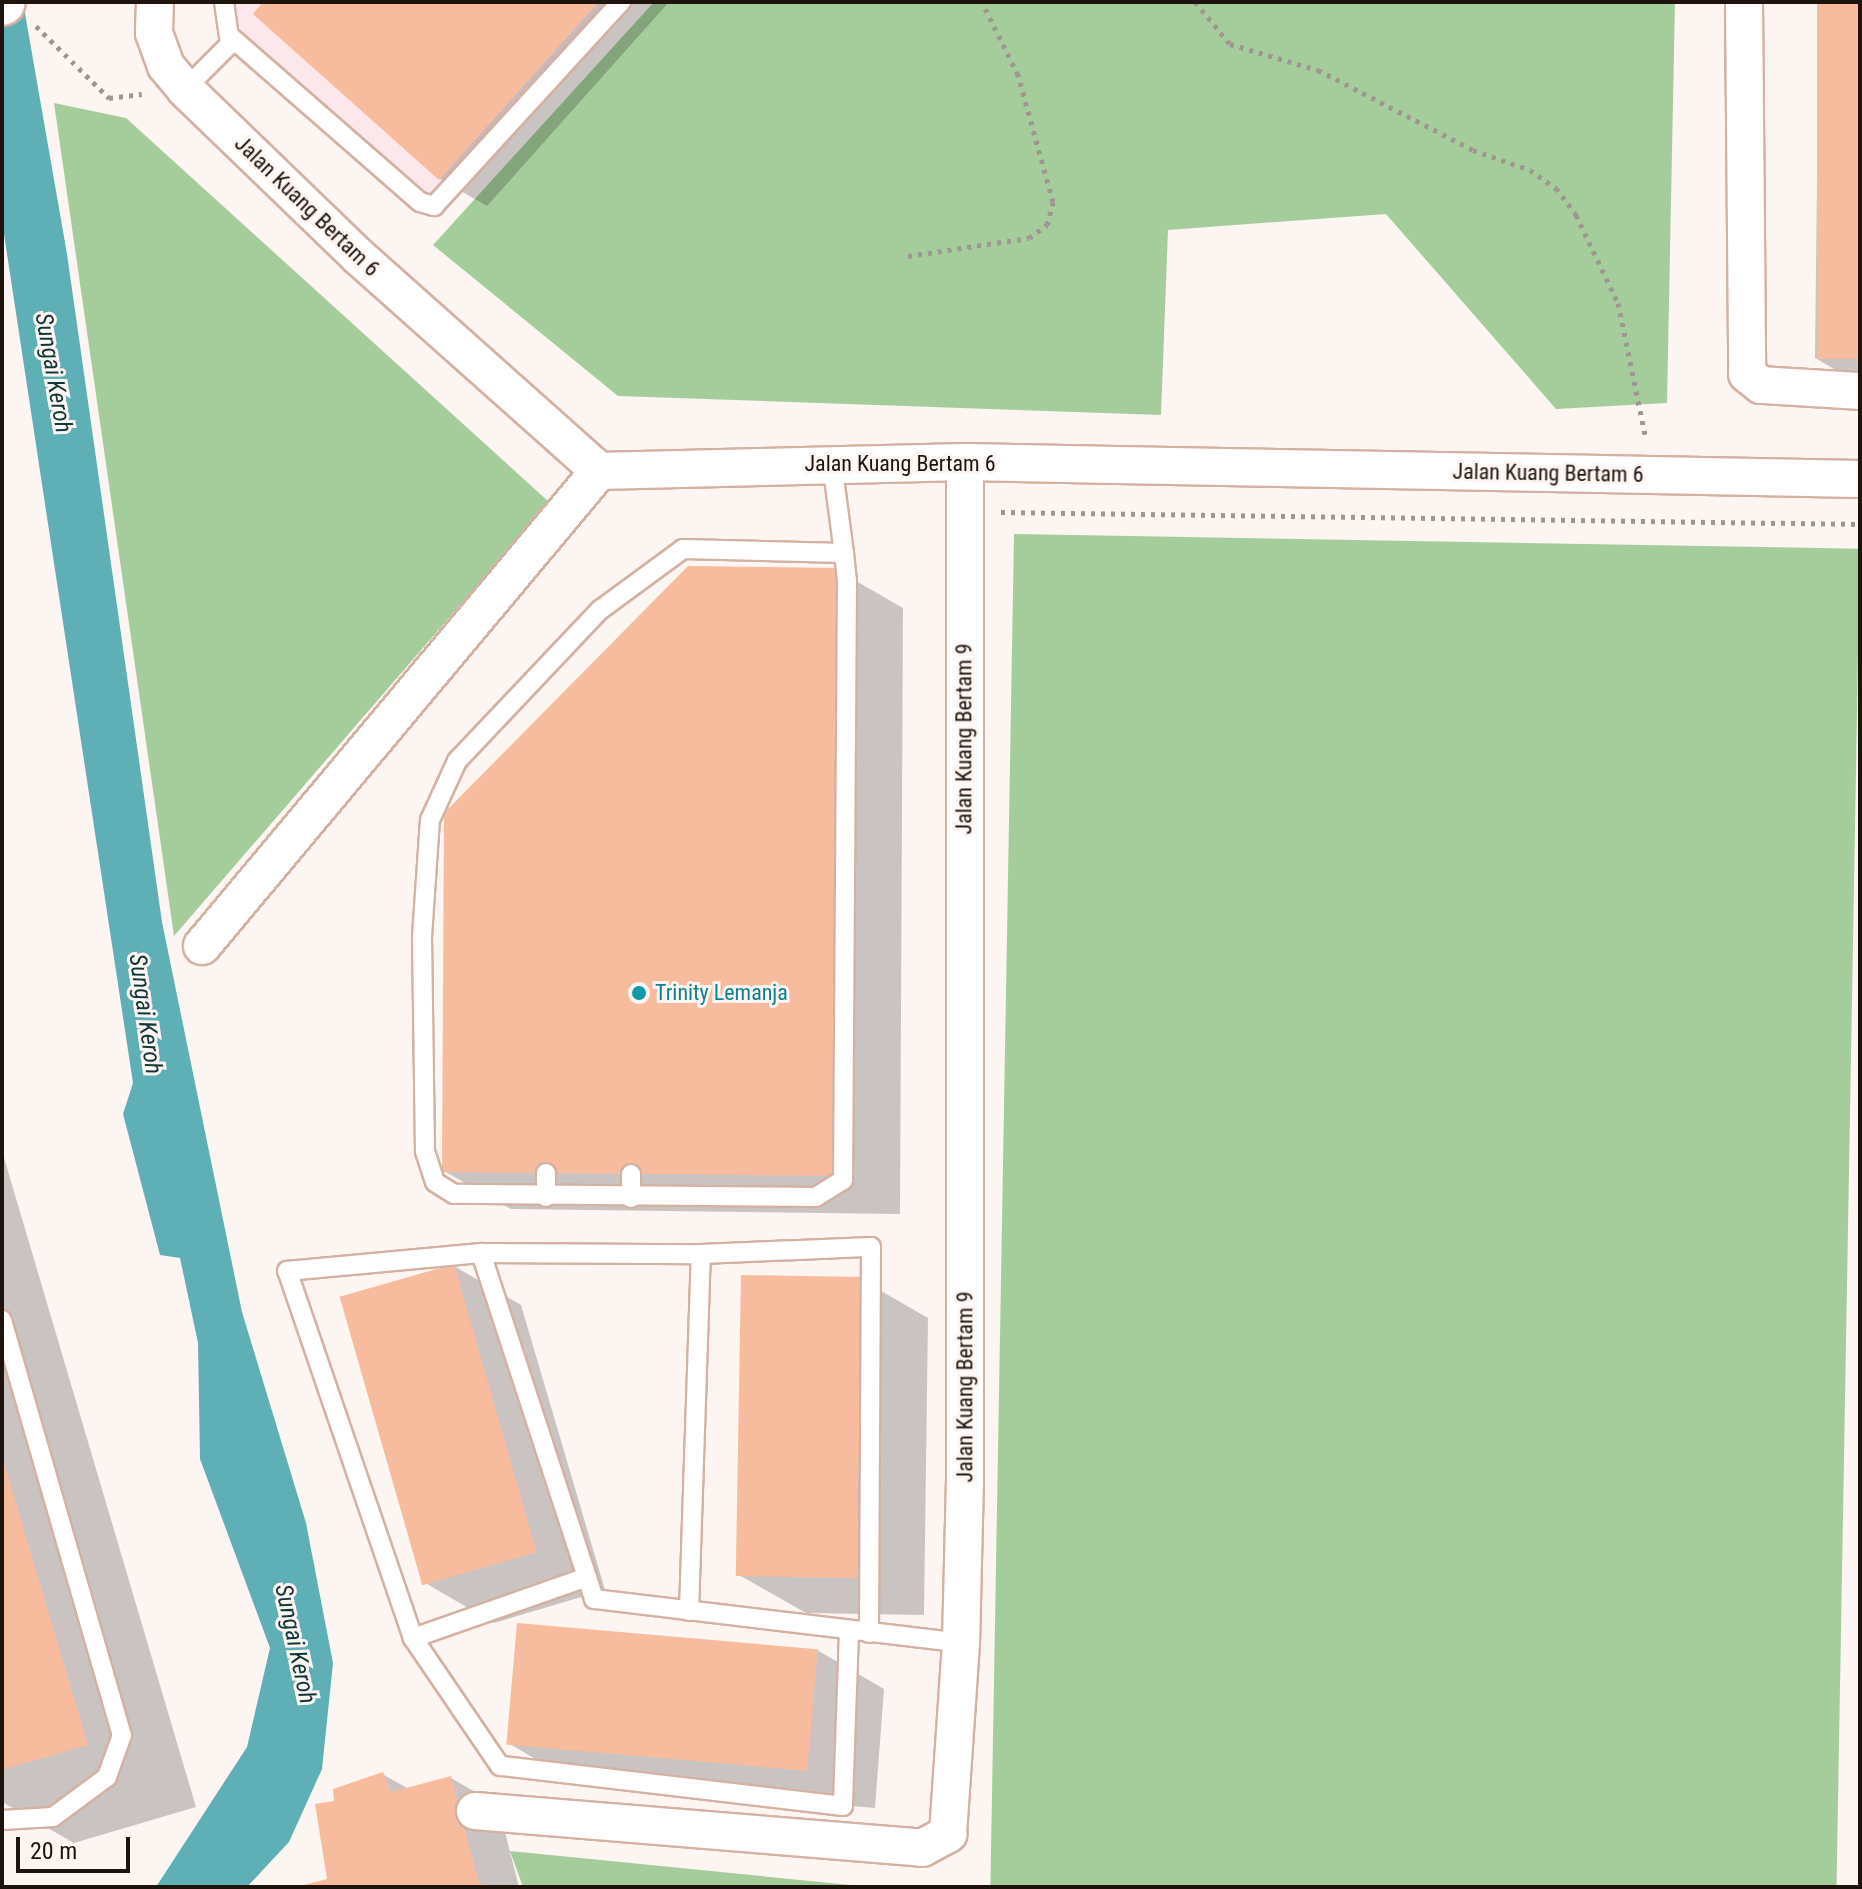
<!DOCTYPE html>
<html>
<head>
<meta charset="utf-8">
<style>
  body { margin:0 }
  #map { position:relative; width:1862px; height:1889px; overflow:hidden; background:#fcf5f2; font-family:"Roboto Condensed",sans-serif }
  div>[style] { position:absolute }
  .commercial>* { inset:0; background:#fce7ec }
  .forest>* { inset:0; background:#a5cd9b; transform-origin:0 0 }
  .water>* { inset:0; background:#5eb0b6 }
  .shadow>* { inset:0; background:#0003 }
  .building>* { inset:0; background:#f7bb9e; transform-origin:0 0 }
  .path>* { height:5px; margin-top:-2.5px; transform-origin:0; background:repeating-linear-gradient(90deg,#9f9692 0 4px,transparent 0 10px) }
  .roads { filter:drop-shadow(2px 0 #d3b2a3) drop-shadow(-2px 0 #d3b2a3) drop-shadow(0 2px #d3b2a3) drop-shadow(0 -2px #d3b2a3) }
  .service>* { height:18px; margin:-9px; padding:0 9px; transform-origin:9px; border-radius:9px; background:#fff }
  .minor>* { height:36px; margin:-18px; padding:0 18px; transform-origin:18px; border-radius:18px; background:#fff }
  .secondary>* { height:44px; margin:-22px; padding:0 22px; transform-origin:22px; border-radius:22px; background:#fff }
  .dots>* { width:22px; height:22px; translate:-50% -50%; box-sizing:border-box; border:4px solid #fcf5f2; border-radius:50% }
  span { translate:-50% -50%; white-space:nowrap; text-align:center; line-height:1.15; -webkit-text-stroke:6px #fcf5f2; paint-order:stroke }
  .street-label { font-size:22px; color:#1f130e }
  .culture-label { font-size:22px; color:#0d838f }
  .left { translate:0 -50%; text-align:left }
  .water-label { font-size:24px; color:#0f373a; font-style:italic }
  .frame { position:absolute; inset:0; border:4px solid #1f130e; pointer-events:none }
  .scale { position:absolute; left:16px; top:1837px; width:114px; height:36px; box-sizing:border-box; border:4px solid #1f130e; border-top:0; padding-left:10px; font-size:24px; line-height:28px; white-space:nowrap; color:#1f130e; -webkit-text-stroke:6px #fcf5f2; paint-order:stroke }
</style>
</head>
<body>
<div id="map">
  <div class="commercial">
    <i style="clip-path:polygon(237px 2px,609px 2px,434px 197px,423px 193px,243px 36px,233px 6px)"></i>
  </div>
  <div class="forest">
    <i style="clip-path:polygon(654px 2px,1675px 2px,1667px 403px,1556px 409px,1386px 214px,1168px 230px,1161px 415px,618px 396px,433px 245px)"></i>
    <i style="clip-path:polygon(54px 103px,126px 118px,549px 502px,174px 936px)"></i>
    <i style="left:1014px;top:534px;width:846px;height:1353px;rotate:1deg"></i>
    <i style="clip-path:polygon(510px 1851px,871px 1887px,523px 1887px)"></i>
  </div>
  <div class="water">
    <i style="clip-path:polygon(2px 2px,23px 2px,67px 254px,162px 922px,242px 1312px,306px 1523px,333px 1663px,322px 1769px,289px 1842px,247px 1887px,156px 1887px,247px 1747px,270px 1648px,200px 1459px,198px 1343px,180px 1258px,160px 1255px,123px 1114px,133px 1083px,2px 221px)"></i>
  </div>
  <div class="shadow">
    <i style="clip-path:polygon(266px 2px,669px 2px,487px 206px,440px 179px,255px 13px)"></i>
    <i style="clip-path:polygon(1819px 2px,1860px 2px,1860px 384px,1815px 358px)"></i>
    <i style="clip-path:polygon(837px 570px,903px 608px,900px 1214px,511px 1209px,444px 1171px)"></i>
    <i style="clip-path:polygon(2px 1151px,196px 1807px,74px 1843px,2px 1802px)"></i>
    <i style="clip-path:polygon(454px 1266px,521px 1305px,605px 1590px,494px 1623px,427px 1584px)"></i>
    <i style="clip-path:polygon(862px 1280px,928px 1318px,924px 1615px,806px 1613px,739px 1575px)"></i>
    <i style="clip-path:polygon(817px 1650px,884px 1689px,875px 1808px,576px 1783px,510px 1744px)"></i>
    <i style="clip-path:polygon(382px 1774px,409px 1789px,451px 1778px,498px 1805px,519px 1887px,299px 1887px,329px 1880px,336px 1802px)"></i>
  </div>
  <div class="building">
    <i style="clip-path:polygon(263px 2px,599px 2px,439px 180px,253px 14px)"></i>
    <i style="left:1817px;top:2px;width:43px;height:357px"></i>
    <i style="clip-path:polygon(688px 566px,837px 568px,834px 1176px,442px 1172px,444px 813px)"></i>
    <i style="left:454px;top:1264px;width:300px;height:119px;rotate:74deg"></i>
    <i style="left:741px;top:1275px;width:121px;height:301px;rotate:1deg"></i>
    <i style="clip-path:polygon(2px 1456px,88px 1745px,2px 1770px)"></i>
    <i style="left:517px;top:1623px;width:302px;height:122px;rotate:5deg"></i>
    <i style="clip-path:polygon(383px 1772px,391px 1792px,451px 1776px,479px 1883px,491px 1887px,296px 1887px,327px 1879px,315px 1804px,334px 1801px,333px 1789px)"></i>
  </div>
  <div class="path">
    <i style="left:1195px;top:2px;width:55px;rotate:50.2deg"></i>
    <i style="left:1230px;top:44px;width:92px;rotate:16.5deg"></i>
    <i style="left:1318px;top:70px;width:174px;rotate:27.3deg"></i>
    <i style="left:1473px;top:150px;width:60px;rotate:19.3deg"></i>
    <i style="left:1530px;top:170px;width:32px;rotate:35deg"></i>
    <i style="left:1556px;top:188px;width:34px;rotate:53deg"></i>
    <i style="left:1576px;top:215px;width:98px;rotate:64.5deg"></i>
    <i style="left:1618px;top:303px;width:139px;rotate:78.4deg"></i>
    <i style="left:36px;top:26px;width:103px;rotate:44.6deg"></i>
    <i style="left:109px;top:98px;width:33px;rotate:-7deg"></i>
    <i style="left:908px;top:256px;width:122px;rotate:-8.5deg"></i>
    <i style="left:1029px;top:238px;width:22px;rotate:-36deg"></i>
    <i style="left:1047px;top:225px;width:24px;rotate:-75deg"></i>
    <i style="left:1053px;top:202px;width:132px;rotate:-105.4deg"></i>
    <i style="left:1018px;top:75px;width:81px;rotate:-116.3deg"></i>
    <i style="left:1001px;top:512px;width:859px;rotate:0.8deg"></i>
  </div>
  <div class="roads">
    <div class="service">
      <i style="left:232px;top:38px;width:249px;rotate:41.1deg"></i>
      <i style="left:420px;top:202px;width:15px;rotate:16deg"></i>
      <i style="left:434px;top:206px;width:277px;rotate:-47.5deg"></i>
      <i style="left:185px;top:89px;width:64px;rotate:-45deg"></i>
      <i style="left:230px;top:44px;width:42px;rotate:-98.1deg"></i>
      <i style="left:832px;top:463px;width:91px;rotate:82.4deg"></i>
      <i style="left:844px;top:553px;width:27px;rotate:84deg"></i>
      <i style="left:847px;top:580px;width:600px;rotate:90.38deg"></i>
      <i style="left:843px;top:1180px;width:32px;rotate:148deg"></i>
      <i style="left:816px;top:1197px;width:362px;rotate:-179.5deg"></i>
      <i style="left:454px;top:1194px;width:22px;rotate:-148deg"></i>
      <i style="left:435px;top:1182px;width:33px;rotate:-108deg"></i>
      <i style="left:425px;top:1151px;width:214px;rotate:-90.8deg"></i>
      <i style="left:422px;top:937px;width:117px;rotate:-86.1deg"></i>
      <i style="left:430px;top:820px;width:65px;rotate:-65.4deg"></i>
      <i style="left:457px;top:761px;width:208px;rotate:-46.6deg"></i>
      <i style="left:600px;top:610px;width:103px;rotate:-36.3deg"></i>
      <i style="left:683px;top:549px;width:161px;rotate:1.4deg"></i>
      <i style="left:631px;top:1174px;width:24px;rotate:90deg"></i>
      <i style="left:546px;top:1197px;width:24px;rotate:-90deg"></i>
      <i style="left:481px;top:1253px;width:364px;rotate:71.9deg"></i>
      <i style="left:594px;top:1599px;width:370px;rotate:6.8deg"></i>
      <i style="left:2px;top:1320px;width:432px;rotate:73.9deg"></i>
      <i style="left:122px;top:1735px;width:45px;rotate:109.7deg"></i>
      <i style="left:107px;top:1777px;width:67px;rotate:143.5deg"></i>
      <i style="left:53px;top:1817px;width:51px;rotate:176.6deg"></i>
      <i style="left:689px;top:1611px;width:357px;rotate:-88.1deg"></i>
      <i style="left:849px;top:1631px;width:175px;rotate:92deg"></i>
      <i style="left:843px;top:1806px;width:345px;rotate:-173.3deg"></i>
      <i style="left:500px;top:1766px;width:155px;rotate:-124.2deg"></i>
      <i style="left:413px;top:1638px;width:388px;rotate:-108.9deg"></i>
      <i style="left:287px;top:1271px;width:195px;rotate:-5.3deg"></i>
      <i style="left:481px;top:1253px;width:220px;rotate:0.3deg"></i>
      <i style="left:701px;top:1254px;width:170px;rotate:-2.4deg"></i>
      <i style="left:871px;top:1247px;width:386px;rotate:90.3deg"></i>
      <i style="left:413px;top:1638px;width:184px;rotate:-19.3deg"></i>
    </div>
    <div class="minor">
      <i style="left:155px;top:2px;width:31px;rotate:92deg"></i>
      <i style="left:154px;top:33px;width:35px;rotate:70deg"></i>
      <i style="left:166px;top:66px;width:30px;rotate:50deg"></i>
      <i style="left:185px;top:89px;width:242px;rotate:44deg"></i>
      <i style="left:359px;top:257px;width:322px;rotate:41.7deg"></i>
      <i style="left:599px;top:471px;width:366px;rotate:-1.4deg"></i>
      <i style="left:965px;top:462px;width:895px;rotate:1.09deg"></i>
      <i style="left:1744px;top:2px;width:372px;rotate:89.5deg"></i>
      <i style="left:1747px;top:374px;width:18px;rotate:38deg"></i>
      <i style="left:1761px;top:385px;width:99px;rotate:3.5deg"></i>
      <i style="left:202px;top:946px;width:619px;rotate:-50.11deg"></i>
      <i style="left:475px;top:1811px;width:449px;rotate:4.7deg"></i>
      <i style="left:922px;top:1848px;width:30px;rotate:-28deg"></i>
      <i style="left:948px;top:1834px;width:191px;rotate:-86.1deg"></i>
      <i style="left:961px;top:1643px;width:164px;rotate:-88.6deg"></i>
      <i style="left:965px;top:1479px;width:1017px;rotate:-90deg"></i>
    </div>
    <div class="secondary">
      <i style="left:2px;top:3px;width:1px;rotate:-45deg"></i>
    </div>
  </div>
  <div class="dots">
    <i style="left:639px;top:993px;background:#0f9aa8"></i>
  </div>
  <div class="street-label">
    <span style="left:307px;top:206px;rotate:44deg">Jalan Kuang Bertam 6</span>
    <span style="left:900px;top:464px">Jalan Kuang Bertam 6</span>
    <span style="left:1548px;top:473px;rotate:1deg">Jalan Kuang Bertam 6</span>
    <span style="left:964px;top:739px;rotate:-90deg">Jalan Kuang Bertam 9</span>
    <span style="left:965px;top:1387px;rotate:-90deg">Jalan Kuang Bertam 9</span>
  </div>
  <div class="culture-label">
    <span class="left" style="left:655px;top:993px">Trinity Lemanja</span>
  </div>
  <div class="water-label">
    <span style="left:53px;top:373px;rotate:80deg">Sungai Keroh</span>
    <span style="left:145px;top:1014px;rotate:82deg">Sungai Keroh</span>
    <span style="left:295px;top:1644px;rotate:78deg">Sungai Keroh</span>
  </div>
  <div class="frame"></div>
  <div class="scale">20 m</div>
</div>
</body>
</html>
